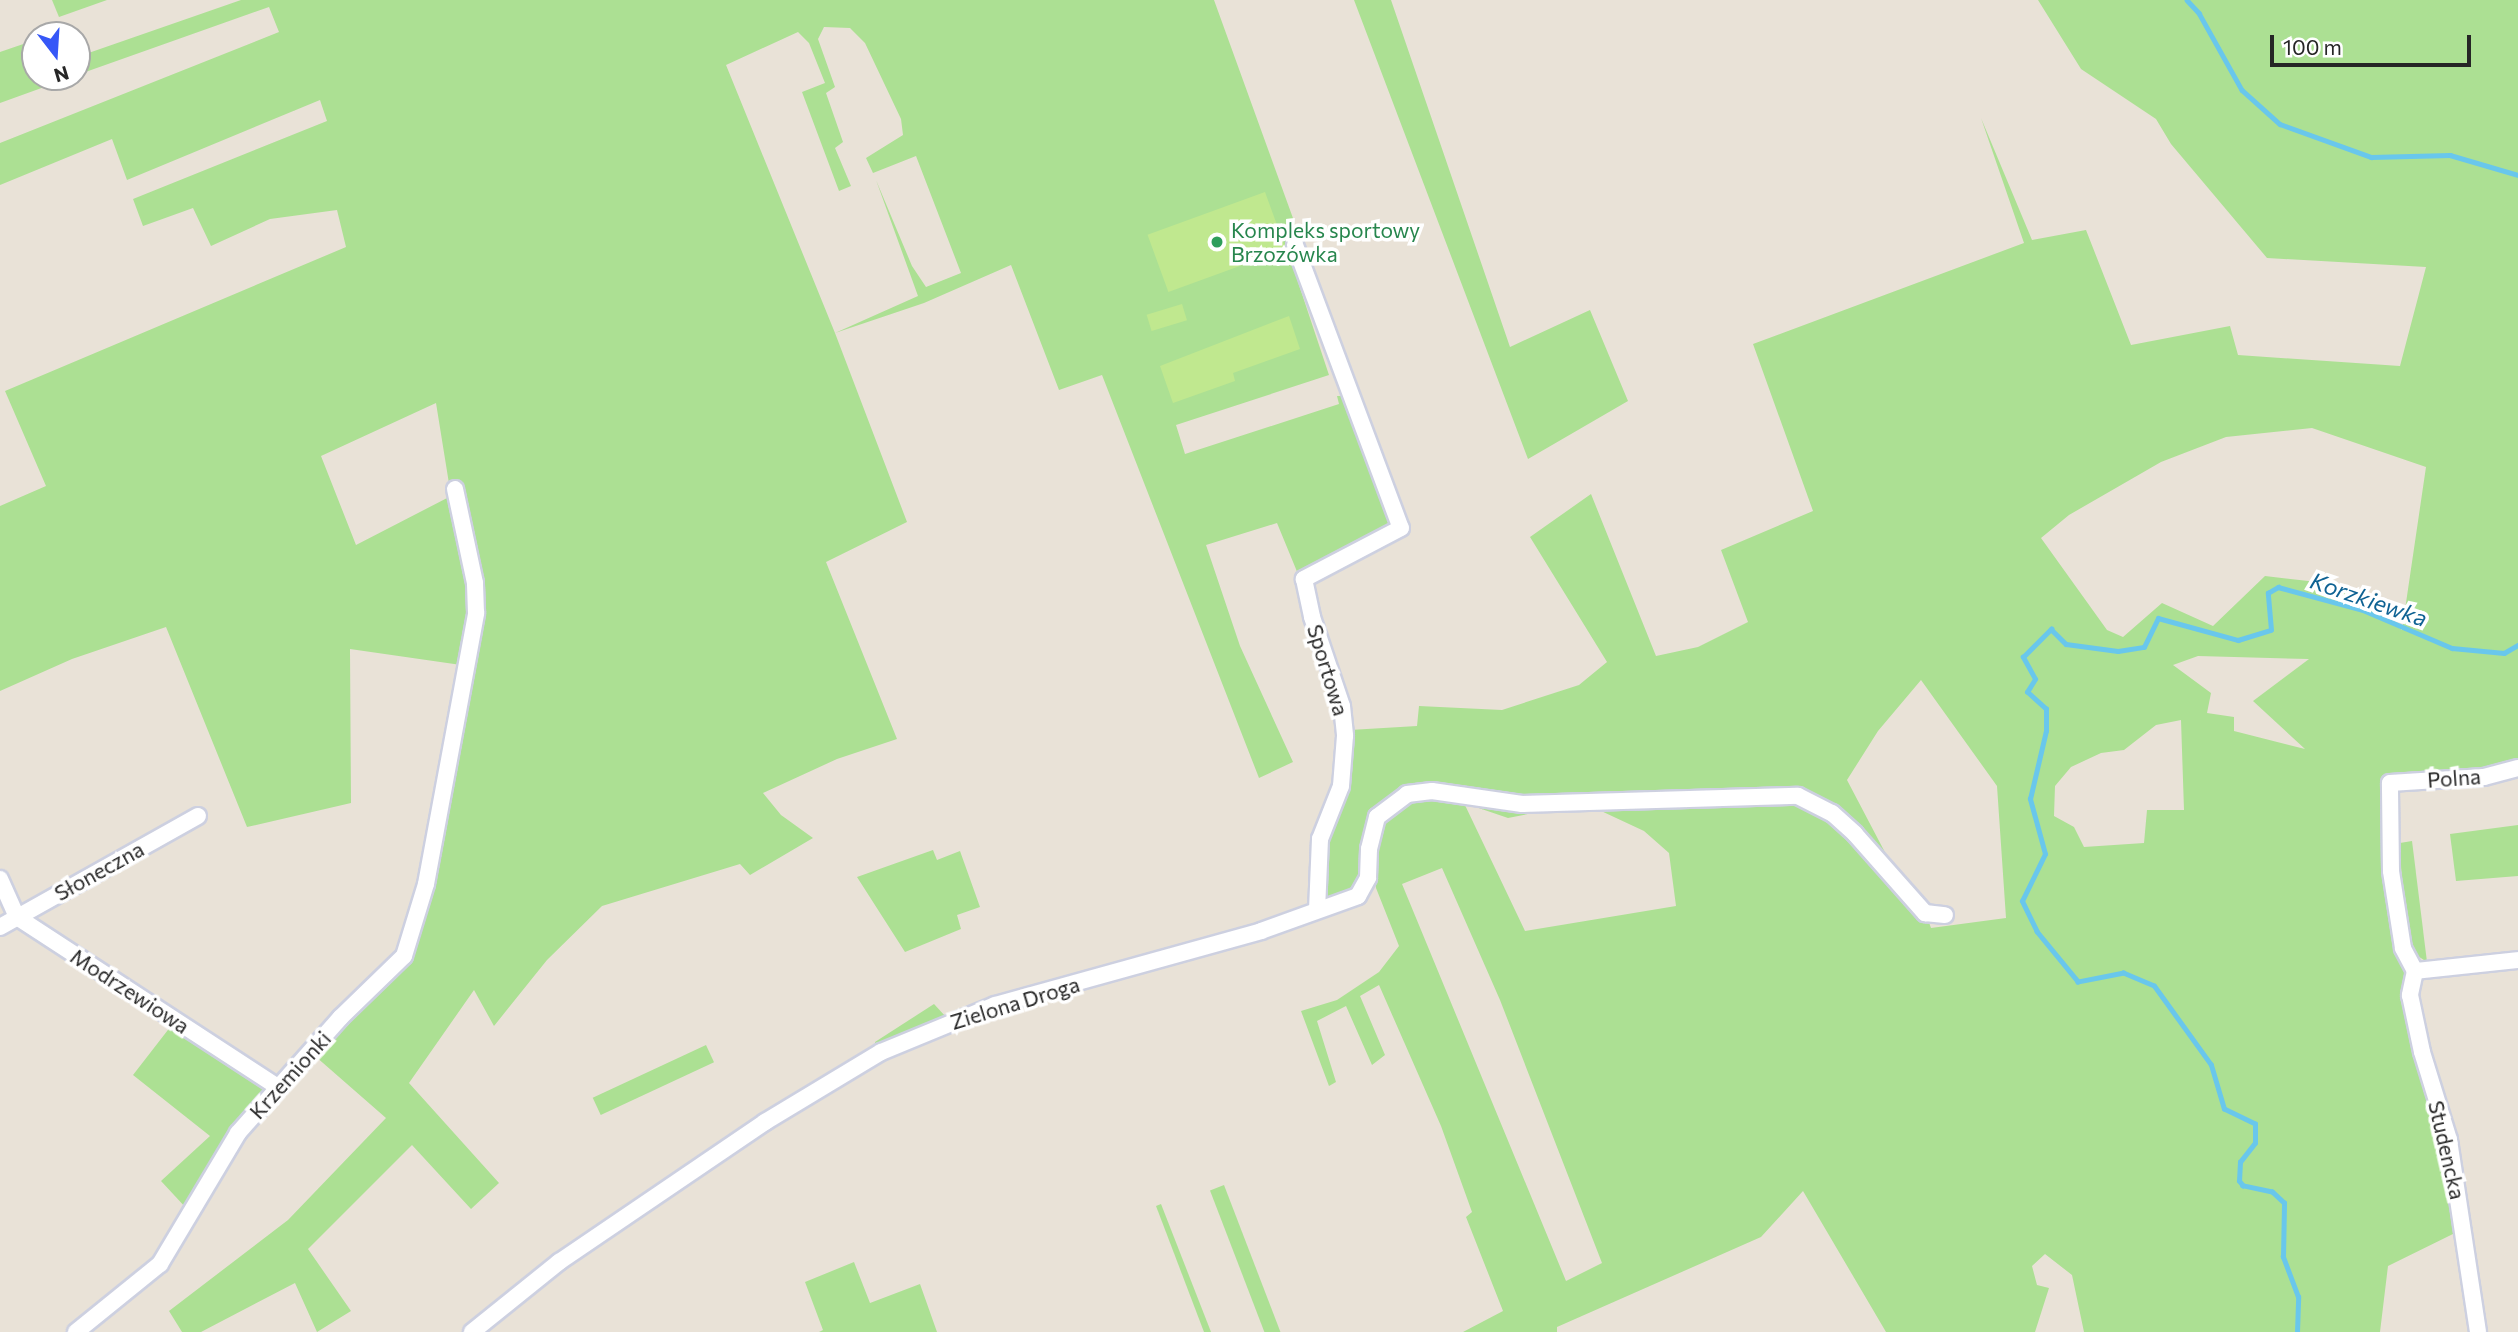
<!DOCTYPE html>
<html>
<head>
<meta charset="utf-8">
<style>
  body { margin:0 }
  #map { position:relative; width:2518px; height:1332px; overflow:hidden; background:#e9e2d7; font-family:Commissioner,sans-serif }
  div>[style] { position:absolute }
  .green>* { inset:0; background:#ace093; transform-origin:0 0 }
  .pitch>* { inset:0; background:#c0e88f; transform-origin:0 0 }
  .stream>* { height:4.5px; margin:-2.25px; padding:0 2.25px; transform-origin:2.25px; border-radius:2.25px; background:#69c7ec }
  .roads { filter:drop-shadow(2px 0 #cdd0e0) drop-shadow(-2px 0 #cdd0e0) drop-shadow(0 2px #cdd0e0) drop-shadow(0 -2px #cdd0e0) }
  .minor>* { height:16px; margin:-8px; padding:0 8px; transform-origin:8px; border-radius:8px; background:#fff }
  .dots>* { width:19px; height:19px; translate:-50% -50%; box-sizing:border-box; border:4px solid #fff; border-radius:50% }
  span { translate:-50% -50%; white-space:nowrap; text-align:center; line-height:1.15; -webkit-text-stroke:7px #fff; paint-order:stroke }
  .leisure-label { font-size:21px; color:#27864d }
  .left { translate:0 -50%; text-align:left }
  .street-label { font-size:21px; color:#262626 }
  .water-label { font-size:23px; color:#0e6293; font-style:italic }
  .north { position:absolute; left:21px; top:21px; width:70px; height:70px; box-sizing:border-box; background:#fff; border:2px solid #a8a8a8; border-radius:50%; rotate:163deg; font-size:19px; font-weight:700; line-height:28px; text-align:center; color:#262626 }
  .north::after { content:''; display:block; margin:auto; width:24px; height:32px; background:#3657f7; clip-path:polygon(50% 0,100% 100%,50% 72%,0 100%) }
  .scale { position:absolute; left:2270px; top:35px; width:201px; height:32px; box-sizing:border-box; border:4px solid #262626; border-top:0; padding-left:9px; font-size:21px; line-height:24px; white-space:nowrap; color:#262626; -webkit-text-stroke:5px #fff; paint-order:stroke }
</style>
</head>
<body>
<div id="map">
  <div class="green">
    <i style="clip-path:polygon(52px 0,107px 0,59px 17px)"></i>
    <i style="clip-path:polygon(evenodd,241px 0,1214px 0,1302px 243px,1287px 249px,1329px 375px,1176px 425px,1185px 454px,1339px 404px,1337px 396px,1345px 396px,1394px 524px,1298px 574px,1277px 523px,1206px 545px,1240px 646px,1293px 762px,1259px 778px,1102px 375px,1059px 390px,1011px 265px,924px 303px,835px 333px,907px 522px,826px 562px,897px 739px,837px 759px,763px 793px,781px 815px,813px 838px,750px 875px,740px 864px,602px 906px,547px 960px,494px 1026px,474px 990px,409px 1083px,499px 1183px,471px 1209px,412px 1145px,308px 1249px,351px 1311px,317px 1332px,295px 1283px,201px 1332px,182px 1332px,169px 1311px,288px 1220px,386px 1118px,315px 1056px,416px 949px,475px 667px,350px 649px,351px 803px,247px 827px,166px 627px,72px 659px,0 691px,0 506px,46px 486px,5px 391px,346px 247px,337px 210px,270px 219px,211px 246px,193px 208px,143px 226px,133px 199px,327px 121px,320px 100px,127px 180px,112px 139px,0 185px,0 143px,279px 32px,269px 7px,77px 75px,77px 57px,241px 0,824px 27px,850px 28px,865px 43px,901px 119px,903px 135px,866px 158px,873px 173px,916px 156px,961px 273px,926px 287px,912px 266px,876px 180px,918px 296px,835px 333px,726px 65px,798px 32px,809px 43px,825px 83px,802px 92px,839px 191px,851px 186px,835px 148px,843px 142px,826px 93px,835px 87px,818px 39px,824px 27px,241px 0,436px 403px,451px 496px,356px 545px,321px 456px,436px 403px)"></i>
    <i style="clip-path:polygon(1354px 0,1391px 0,1510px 347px,1590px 310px,1628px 401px,1528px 459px)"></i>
    <i style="clip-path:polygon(evenodd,2038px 0,2518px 0,2518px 764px,2489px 772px,2390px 774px,2382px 789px,2397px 950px,2407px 970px,2405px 994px,2442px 1142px,2457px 1232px,2388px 1266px,2380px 1332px,2084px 1332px,2072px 1275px,2045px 1254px,2032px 1266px,2037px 1285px,2049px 1288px,2035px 1332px,1886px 1332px,1803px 1191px,1761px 1237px,1557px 1327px,1557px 1332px,1463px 1332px,1503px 1311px,1466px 1217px,1472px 1212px,1441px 1126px,1379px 985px,1360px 996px,1385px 1055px,1372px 1065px,1346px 1006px,1317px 1021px,1336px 1082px,1329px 1086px,1301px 1011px,1337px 1000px,1379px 972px,1399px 946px,1376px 888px,1372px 855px,1389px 812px,1413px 795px,1414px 787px,1392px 797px,1373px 816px,1365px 846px,1365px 878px,1357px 891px,1334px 901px,1326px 896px,1324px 846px,1351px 769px,1350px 730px,1417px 726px,1419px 706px,1502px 710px,1579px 685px,1607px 662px,1530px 537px,1591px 494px,1656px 656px,1698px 647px,1748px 622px,1721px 550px,1813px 511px,1753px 344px,2024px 243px,1981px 118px,2032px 240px,2086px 230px,2131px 345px,2230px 326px,2238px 355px,2400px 366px,2426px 267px,2267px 258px,2171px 144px,2156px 119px,2081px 69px,2038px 0,2312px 428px,2426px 467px,2402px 630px,2335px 584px,2265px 576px,2213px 626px,2162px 603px,2123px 637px,2107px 630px,2041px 538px,2069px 515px,2161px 462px,2226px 437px,2312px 428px,2038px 0,2198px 656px,2309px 659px,2253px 701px,2305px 749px,2234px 731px,2234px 717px,2207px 713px,2211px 693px,2173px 665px,2198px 656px,2038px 0,1921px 680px,1997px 786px,2006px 918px,1931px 928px,1924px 908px,1889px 860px,1847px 780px,1878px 731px,1921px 680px,2038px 0,2181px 720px,2184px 810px,2147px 810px,2144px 843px,2084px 847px,2074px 827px,2054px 816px,2055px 786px,2071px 767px,2101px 753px,2124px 750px,2156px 725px,2181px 720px,2038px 0,1464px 803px,1508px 818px,1568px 806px,1599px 810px,1644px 831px,1669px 853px,1676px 906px,1525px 931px,1464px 803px,2038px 0,1442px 868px,1500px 1000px,1602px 1263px,1566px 1281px,1402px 884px,1442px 868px)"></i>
    <i style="clip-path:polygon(35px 40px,35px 77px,72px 77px,0 103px,0 52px)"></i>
    <i style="clip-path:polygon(2518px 825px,2518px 876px,2456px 881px,2450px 834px)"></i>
    <i style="clip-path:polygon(2412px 841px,2427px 962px,2410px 951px,2404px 931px,2400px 843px)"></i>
    <i style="clip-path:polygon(933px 850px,937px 860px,960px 851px,980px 907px,957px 915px,961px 929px,905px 952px,857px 877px)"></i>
    <i style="clip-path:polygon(934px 1004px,946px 1017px,876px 1050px,875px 1042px)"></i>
    <i style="clip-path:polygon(171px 1026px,271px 1087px,187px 1209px,161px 1181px,210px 1136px,133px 1075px)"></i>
    <i style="left:706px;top:1045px;width:19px;height:125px;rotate:65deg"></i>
    <i style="left:1224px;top:1185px;width:158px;height:15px;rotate:69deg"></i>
    <i style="clip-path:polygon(1161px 1204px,1211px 1332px,1204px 1332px,1156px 1206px)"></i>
    <i style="clip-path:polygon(854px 1262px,870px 1303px,920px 1284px,937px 1332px,819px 1332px,823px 1330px,805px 1282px)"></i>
  </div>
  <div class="pitch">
    <i style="left:1265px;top:192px;width:61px;height:125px;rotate:70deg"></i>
    <i style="left:1182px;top:304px;width:17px;height:37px;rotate:73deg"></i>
    <i style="clip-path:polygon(1289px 316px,1300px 349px,1233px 373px,1235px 381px,1173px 403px,1160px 366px)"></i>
  </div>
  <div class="stream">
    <i style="left:2187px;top:0;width:18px;rotate:47deg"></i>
    <i style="left:2199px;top:13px;width:88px;rotate:60.8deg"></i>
    <i style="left:2242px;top:90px;width:51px;rotate:41.8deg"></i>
    <i style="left:2280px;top:124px;width:97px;rotate:19.9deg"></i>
    <i style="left:2371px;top:157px;width:79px;rotate:-1.5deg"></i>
    <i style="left:2450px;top:155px;width:71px;rotate:16.4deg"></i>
    <i style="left:2297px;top:1332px;width:35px;rotate:-88deg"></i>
    <i style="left:2298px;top:1297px;width:43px;rotate:-110.6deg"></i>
    <i style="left:2283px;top:1257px;width:54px;rotate:-88.9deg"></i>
    <i style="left:2284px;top:1203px;width:16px;rotate:-137deg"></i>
    <i style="left:2272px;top:1192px;width:30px;rotate:-168deg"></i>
    <i style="left:2243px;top:1186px;width:6px;rotate:-129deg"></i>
    <i style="left:2239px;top:1181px;width:19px;rotate:-87deg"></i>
    <i style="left:2240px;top:1162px;width:24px;rotate:-52deg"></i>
    <i style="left:2255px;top:1143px;width:19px;rotate:-90deg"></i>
    <i style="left:2255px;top:1124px;width:34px;rotate:-154deg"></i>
    <i style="left:2224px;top:1109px;width:46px;rotate:-106.5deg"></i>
    <i style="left:2211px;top:1065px;width:97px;rotate:-125.8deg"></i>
    <i style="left:2154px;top:986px;width:33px;rotate:-157deg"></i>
    <i style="left:2124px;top:973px;width:47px;rotate:168.9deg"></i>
    <i style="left:2078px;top:982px;width:65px;rotate:-129.4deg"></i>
    <i style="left:2037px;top:932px;width:34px;rotate:-116deg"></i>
    <i style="left:2022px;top:901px;width:52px;rotate:-63.9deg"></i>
    <i style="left:2045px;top:854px;width:57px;rotate:-105.3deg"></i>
    <i style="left:2030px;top:799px;width:70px;rotate:-76.8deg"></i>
    <i style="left:2046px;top:731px;width:22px;rotate:-90deg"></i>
    <i style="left:2046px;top:709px;width:25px;rotate:-138deg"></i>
    <i style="left:2027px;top:692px;width:15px;rotate:-58deg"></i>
    <i style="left:2035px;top:679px;width:25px;rotate:-119deg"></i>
    <i style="left:2023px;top:657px;width:40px;rotate:-45deg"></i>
    <i style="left:2051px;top:629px;width:21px;rotate:45deg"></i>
    <i style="left:2066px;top:644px;width:52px;rotate:7.7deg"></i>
    <i style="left:2118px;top:651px;width:26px;rotate:-9deg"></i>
    <i style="left:2144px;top:647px;width:32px;rotate:-64deg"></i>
    <i style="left:2158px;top:618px;width:83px;rotate:15.4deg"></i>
    <i style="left:2238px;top:640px;width:34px;rotate:-17deg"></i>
    <i style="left:2271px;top:630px;width:37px;rotate:-95deg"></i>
    <i style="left:2268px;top:593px;width:12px;rotate:-31deg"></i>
    <i style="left:2278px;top:587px;width:88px;rotate:15.1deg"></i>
    <i style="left:2363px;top:610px;width:97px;rotate:23.1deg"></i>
    <i style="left:2452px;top:648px;width:52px;rotate:5.5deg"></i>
    <i style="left:2504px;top:653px;width:16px;rotate:-30deg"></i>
  </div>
  <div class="roads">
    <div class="minor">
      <i style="left:1295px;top:245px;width:302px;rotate:69.5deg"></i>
      <i style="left:1401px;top:528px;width:110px;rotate:152.3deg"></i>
      <i style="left:1304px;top:579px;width:39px;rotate:78deg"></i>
      <i style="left:1312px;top:617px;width:94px;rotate:71.4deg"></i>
      <i style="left:1342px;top:706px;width:30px;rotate:84deg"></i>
      <i style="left:1345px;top:736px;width:50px;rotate:94.6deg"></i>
      <i style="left:1341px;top:786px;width:57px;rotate:111.6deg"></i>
      <i style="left:1320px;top:839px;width:71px;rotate:92.4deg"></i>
      <i style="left:0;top:879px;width:42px;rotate:65.9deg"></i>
      <i style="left:17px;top:917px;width:311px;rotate:33.1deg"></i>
      <i style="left:0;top:927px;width:227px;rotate:-29.3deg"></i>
      <i style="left:2415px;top:971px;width:25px;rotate:102deg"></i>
      <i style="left:2410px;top:995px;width:58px;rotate:78.1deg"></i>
      <i style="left:2422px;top:1052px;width:92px;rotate:72.9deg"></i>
      <i style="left:2449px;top:1140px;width:194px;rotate:81.4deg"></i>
      <i style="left:2415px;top:971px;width:26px;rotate:-118deg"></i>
      <i style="left:2403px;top:948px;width:78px;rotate:-98.9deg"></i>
      <i style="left:2391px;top:871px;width:88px;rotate:-90.7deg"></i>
      <i style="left:2390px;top:783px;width:94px;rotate:-3.7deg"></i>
      <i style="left:2484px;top:777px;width:35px;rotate:-15deg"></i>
      <i style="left:2415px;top:971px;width:104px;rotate:-6.1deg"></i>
      <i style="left:76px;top:1332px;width:108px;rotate:-39deg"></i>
      <i style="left:160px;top:1264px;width:152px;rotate:-59.2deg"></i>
      <i style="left:238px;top:1133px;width:154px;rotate:-48.4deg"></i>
      <i style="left:340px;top:1018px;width:89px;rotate:-44.1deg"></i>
      <i style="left:404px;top:956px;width:75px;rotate:-73deg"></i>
      <i style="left:426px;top:884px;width:276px;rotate:-79.5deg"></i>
      <i style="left:476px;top:613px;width:30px;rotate:-92deg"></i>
      <i style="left:475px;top:583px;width:96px;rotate:-102deg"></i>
      <i style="left:472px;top:1332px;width:112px;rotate:-38.8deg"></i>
      <i style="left:559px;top:1262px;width:249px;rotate:-34.2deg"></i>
      <i style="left:765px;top:1122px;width:135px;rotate:-31.1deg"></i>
      <i style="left:881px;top:1052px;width:123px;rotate:-22.4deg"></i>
      <i style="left:995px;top:1005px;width:276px;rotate:-15.5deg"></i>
      <i style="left:1261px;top:931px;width:103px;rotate:-19.8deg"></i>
      <i style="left:1358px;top:896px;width:21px;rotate:-61deg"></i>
      <i style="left:1368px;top:878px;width:29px;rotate:-88deg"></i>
      <i style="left:1369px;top:849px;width:33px;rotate:-76deg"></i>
      <i style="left:1377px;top:817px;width:38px;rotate:-37deg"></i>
      <i style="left:1407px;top:794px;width:25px;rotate:-7deg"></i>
      <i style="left:1432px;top:791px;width:91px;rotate:8.2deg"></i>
      <i style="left:1522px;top:804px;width:276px;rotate:-1.7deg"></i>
      <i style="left:1798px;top:796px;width:38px;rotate:27deg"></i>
      <i style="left:1832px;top:813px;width:31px;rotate:42deg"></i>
      <i style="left:1855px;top:834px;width:106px;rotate:48.5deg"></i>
      <i style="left:1925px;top:913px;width:20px;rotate:6deg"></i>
    </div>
  </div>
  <div class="dots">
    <i style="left:1217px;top:242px;background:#2e9e5b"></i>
  </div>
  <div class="leisure-label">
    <span class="left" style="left:1231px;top:242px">Kompleks sportowy<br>Brzozówka</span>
  </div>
  <div class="street-label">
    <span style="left:1328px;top:670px;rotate:73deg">Sportowa</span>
    <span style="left:2454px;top:778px;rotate:-4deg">Polna</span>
    <span style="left:99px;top:871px;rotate:-29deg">Słoneczna</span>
    <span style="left:130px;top:991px;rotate:33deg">Modrzewiowa</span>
    <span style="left:1015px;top:1003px;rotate:-17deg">Zielona Droga</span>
    <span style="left:290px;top:1075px;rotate:-48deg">Krzemionki</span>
    <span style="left:2447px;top:1150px;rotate:77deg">Studencka</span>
  </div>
  <div class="water-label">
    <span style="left:2369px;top:599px;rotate:19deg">Korzkiewka</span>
  </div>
  <div class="north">N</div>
  <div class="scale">100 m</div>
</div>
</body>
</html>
